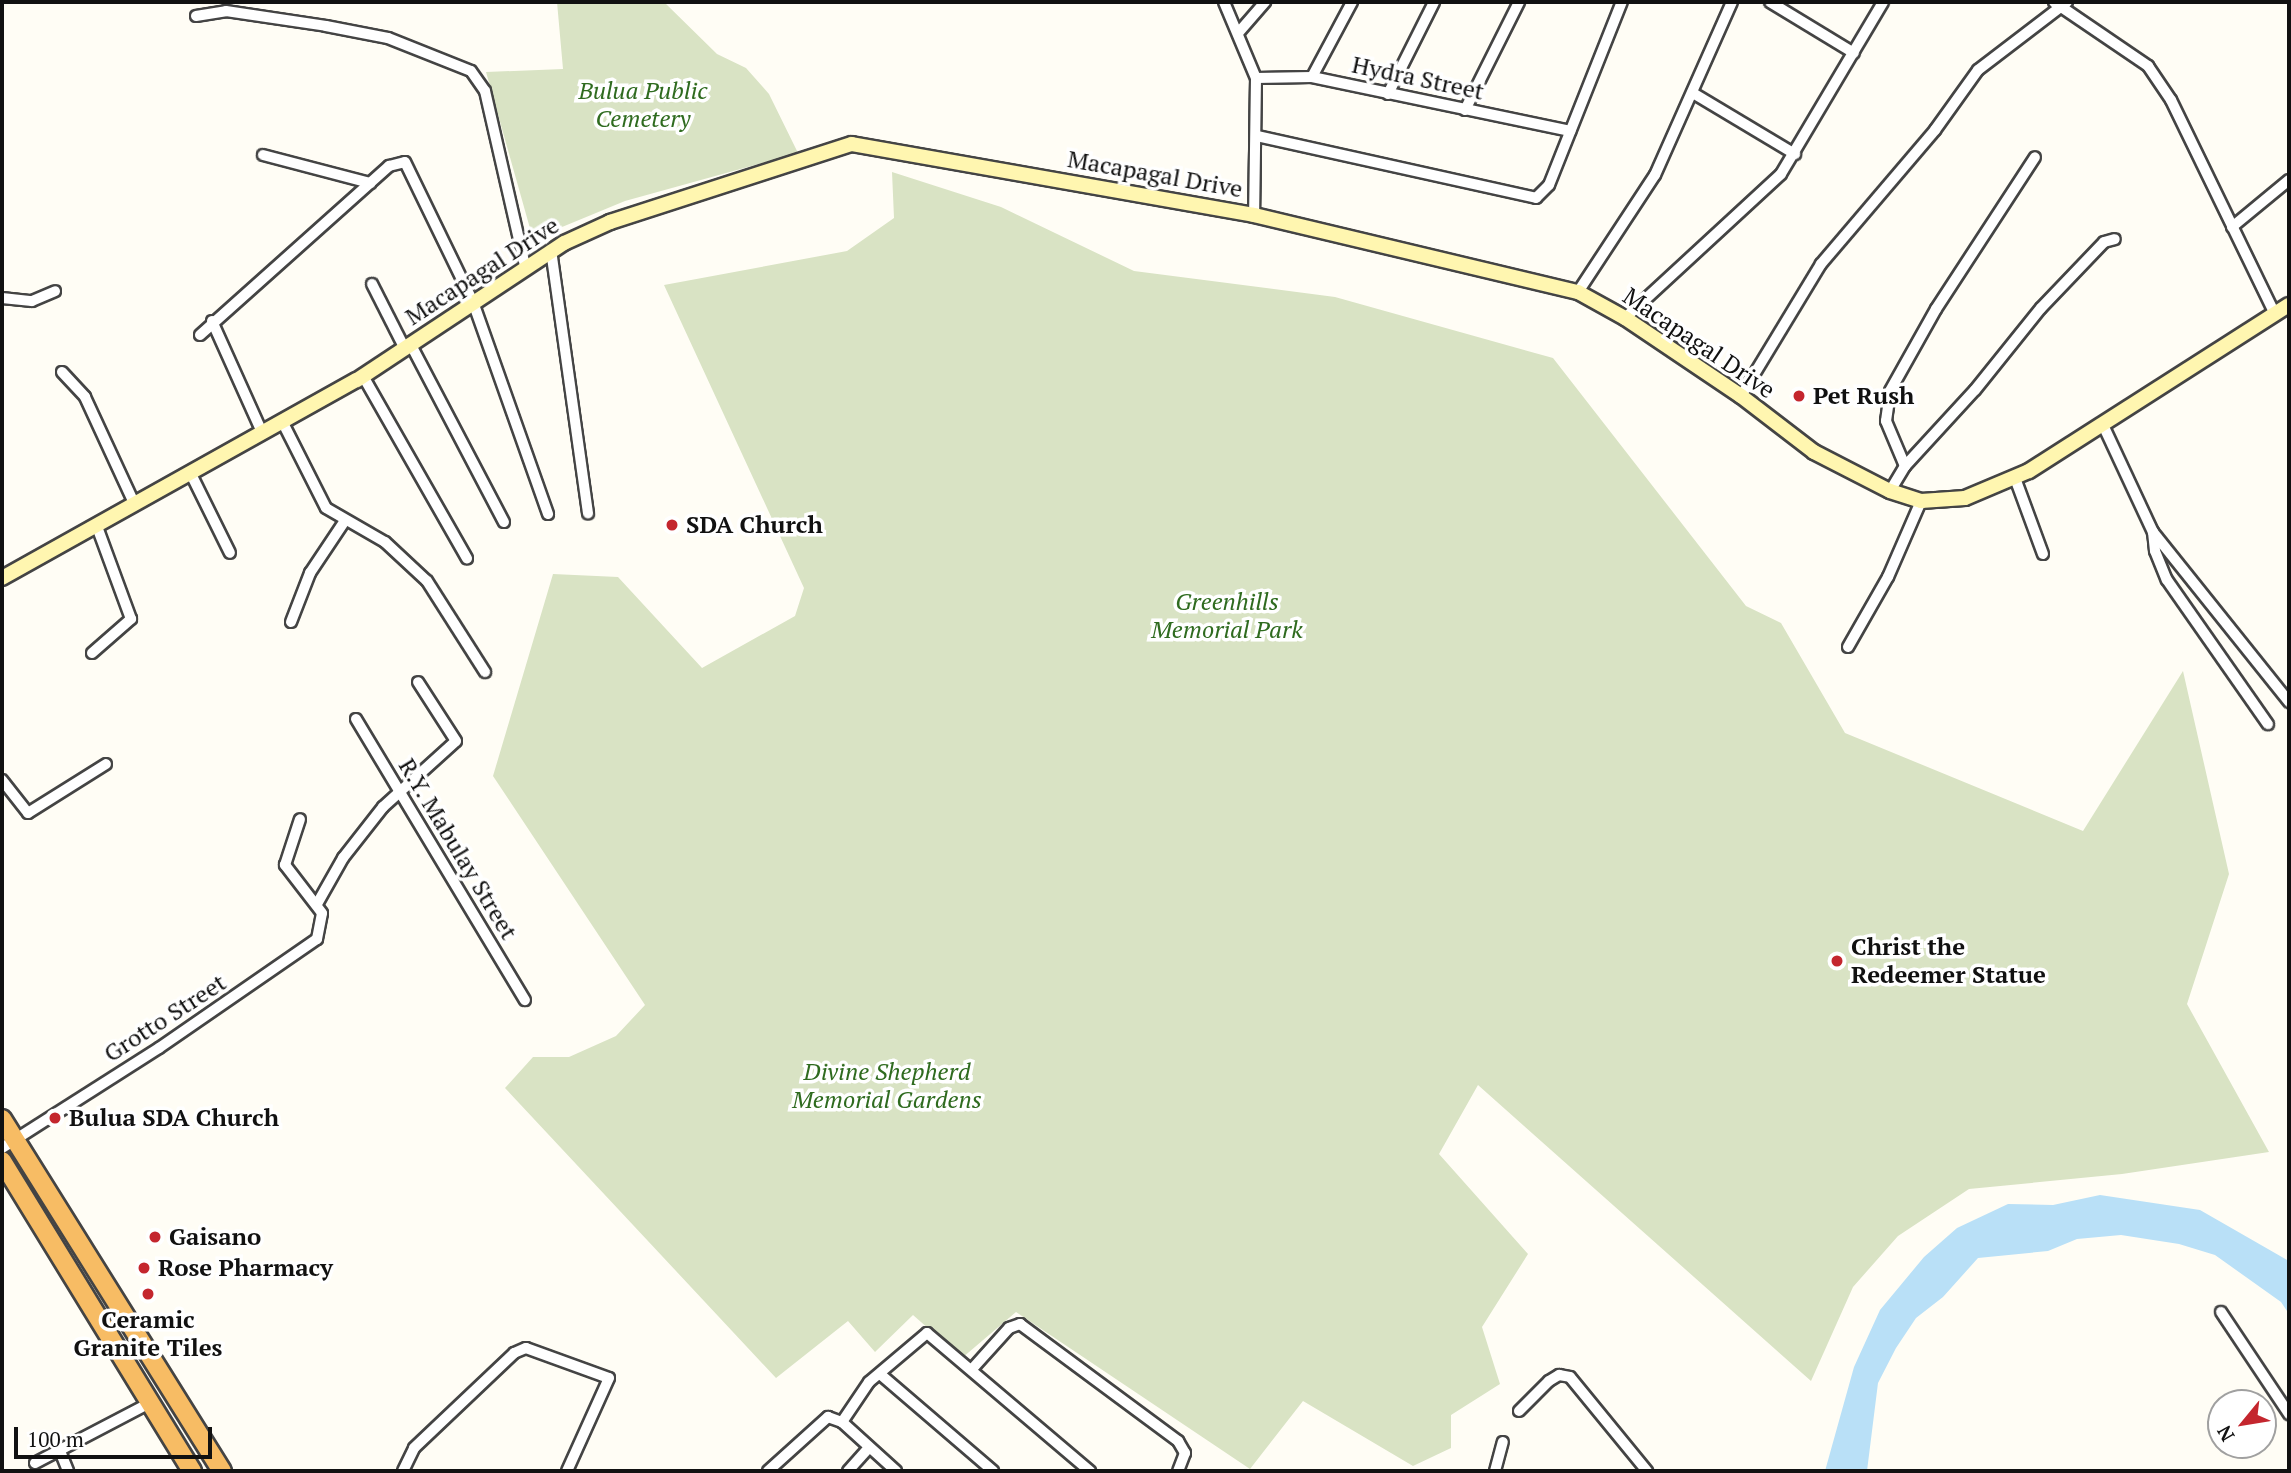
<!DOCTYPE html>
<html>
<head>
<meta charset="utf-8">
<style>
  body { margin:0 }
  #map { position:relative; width:2291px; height:1473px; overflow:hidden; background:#fffdf5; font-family:"PT Serif",serif }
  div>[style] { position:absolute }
  .cemetery>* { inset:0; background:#d9e3c4 }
  .water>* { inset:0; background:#b9e0f7 }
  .roads { filter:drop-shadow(2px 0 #444) drop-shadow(-2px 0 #444) drop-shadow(0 2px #444) drop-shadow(0 -2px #444) }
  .minor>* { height:10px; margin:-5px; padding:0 5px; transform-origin:5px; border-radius:5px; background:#fff }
  .secondary>* { height:14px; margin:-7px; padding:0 7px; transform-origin:7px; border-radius:7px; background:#fff6b0 }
  .trunk>* { height:18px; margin:-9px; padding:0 9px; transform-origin:9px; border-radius:9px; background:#f7bc64 }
  .dots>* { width:19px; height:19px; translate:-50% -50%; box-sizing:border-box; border:4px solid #fff; border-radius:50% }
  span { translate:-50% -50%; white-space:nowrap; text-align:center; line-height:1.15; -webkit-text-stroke:7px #fff; paint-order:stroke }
  .street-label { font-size:24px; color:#111 }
  .park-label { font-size:24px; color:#2f6b1f; font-style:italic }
  .poi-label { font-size:24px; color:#111; font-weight:700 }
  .left { translate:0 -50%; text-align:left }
  .frame { position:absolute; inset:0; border:4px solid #111; pointer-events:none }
  .north { position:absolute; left:2207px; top:1389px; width:70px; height:70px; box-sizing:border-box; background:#fff; border:2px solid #a0a0a0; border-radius:50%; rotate:240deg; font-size:19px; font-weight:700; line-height:28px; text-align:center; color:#111 }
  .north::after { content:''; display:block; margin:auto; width:24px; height:32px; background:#c4262e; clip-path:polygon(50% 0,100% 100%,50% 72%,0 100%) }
  .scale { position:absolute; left:14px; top:1427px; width:198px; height:32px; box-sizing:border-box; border:4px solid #111; border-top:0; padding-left:9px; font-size:21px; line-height:24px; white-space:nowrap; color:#111; -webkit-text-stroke:5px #fff; paint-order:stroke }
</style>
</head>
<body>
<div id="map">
  <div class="cemetery">
    <i style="clip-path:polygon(557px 2px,664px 2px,717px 54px,746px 68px,769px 94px,798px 153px,625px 201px,533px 239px,486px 72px,563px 69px)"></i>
    <i style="clip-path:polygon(892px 172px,1001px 207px,1134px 271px,1335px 297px,1553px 358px,1746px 606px,1781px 623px,1845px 733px,2083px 831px,2183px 671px,2229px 874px,2187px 1004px,2269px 1152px,2122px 1174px,1969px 1189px,1898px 1236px,1853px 1287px,1811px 1381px,1478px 1085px,1439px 1154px,1528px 1254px,1482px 1327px,1500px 1384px,1451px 1415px,1451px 1448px,1413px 1466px,1303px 1401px,1250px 1469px,1016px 1312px,962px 1358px,913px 1315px,875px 1352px,848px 1321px,776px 1378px,505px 1088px,533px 1057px,569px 1057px,616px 1036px,645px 1005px,493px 776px,553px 574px,618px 577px,702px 668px,795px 616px,804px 588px,664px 285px,847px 251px,894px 218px)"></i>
  </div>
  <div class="water">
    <i style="clip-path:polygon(2100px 1195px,2200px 1210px,2289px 1261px,2289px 1314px,2281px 1302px,2215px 1255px,2179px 1244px,2121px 1235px,2077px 1239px,2048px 1251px,1978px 1258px,1943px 1297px,1916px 1318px,1896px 1348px,1878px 1383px,1867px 1471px,1825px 1471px,1854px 1367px,1880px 1310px,1924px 1257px,1957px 1228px,2008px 1204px,2053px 1205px)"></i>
  </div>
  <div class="roads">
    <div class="minor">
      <i style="left:1224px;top:2px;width:82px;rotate:67.2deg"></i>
      <i style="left:1256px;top:78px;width:137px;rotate:90.8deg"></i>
      <i style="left:1770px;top:2px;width:98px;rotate:31.3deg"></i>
      <i style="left:2054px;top:2px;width:114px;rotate:34.2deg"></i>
      <i style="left:2148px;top:66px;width:41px;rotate:55.9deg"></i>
      <i style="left:2171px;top:100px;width:238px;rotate:64.1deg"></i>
      <i style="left:196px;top:16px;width:30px;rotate:-9deg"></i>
      <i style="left:226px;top:11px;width:101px;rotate:8.5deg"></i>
      <i style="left:326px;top:26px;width:63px;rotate:11deg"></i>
      <i style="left:388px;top:38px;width:89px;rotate:21.7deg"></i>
      <i style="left:471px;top:71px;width:24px;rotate:55deg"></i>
      <i style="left:485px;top:91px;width:179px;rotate:77.1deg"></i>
      <i style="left:1239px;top:32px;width:40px;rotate:-49deg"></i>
      <i style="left:1312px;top:77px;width:85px;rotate:-61.9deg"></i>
      <i style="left:1256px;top:78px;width:56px;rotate:-1deg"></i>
      <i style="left:1312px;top:77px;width:264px;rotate:11.8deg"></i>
      <i style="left:1693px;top:93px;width:119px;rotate:30.9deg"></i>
      <i style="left:1388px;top:94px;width:103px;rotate:-63.4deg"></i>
      <i style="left:1465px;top:110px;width:121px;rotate:-63.4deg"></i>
      <i style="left:1257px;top:136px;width:286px;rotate:12.5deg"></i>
      <i style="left:1536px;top:198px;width:18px;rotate:-45deg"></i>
      <i style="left:1549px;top:185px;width:197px;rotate:-68.3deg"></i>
      <i style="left:263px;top:155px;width:111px;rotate:14.7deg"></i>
      <i style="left:2232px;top:227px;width:74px;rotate:-39.5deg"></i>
      <i style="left:551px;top:250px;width:266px;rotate:82deg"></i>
      <i style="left:372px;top:284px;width:73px;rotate:63.1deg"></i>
      <i style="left:1578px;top:292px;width:140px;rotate:-56.7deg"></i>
      <i style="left:1655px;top:175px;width:189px;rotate:-66deg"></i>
      <i style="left:2px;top:298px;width:30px;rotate:6deg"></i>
      <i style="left:32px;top:301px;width:25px;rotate:-23deg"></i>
      <i style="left:1625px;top:318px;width:212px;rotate:-42.7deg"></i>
      <i style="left:1781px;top:174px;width:200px;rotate:-59.3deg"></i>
      <i style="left:212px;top:321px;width:122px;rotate:65.8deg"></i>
      <i style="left:200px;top:335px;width:254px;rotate:-41.8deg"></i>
      <i style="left:389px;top:166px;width:16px;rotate:-14deg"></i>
      <i style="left:405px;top:162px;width:156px;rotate:64.1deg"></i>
      <i style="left:473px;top:302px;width:225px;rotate:70.5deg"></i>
      <i style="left:411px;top:345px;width:200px;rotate:62.3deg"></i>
      <i style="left:62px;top:372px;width:34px;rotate:47deg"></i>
      <i style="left:85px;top:397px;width:117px;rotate:65.2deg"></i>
      <i style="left:363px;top:376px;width:210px;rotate:60.3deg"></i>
      <i style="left:1741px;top:396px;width:154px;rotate:-58.8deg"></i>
      <i style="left:1821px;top:264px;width:176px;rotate:-49.6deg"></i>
      <i style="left:1935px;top:130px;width:74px;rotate:-54.4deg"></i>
      <i style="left:1978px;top:70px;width:112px;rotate:-37.4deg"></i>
      <i style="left:282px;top:421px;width:97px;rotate:63.2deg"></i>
      <i style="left:326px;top:508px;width:68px;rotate:30deg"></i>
      <i style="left:385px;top:542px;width:57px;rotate:42.9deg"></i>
      <i style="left:427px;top:581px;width:108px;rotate:57.5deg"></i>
      <i style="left:2103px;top:425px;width:118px;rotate:65deg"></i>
      <i style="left:2153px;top:532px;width:218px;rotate:51.3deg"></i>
      <i style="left:1905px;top:466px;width:103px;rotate:-47.4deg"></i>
      <i style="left:1975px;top:390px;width:105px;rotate:-51.2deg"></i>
      <i style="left:2041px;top:308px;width:91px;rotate:-46.3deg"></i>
      <i style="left:2104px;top:242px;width:11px;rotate:-15deg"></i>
      <i style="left:190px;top:472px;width:90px;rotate:63.7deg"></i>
      <i style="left:2015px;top:478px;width:81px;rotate:69.8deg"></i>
      <i style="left:1890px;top:491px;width:29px;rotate:-59deg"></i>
      <i style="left:1905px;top:466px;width:49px;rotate:-112.9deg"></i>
      <i style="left:1886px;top:421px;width:30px;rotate:-82deg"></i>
      <i style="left:1890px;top:391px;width:94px;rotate:-60.7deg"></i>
      <i style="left:1936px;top:309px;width:181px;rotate:-56.9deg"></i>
      <i style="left:2153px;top:532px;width:19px;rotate:84deg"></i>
      <i style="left:2155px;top:551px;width:31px;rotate:68deg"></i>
      <i style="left:2167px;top:580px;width:176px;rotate:55deg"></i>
      <i style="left:291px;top:622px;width:53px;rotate:-68.8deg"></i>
      <i style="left:310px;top:573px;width:61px;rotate:-56.3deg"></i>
      <i style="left:1848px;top:647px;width:81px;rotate:-60.3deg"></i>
      <i style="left:1888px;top:577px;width:83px;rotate:-66.5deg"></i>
      <i style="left:92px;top:653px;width:52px;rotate:-41.1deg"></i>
      <i style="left:131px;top:619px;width:101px;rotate:-110.2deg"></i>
      <i style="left:356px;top:719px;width:328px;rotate:59deg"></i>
      <i style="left:2px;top:780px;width:42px;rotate:51.8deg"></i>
      <i style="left:28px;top:813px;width:92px;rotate:-32.1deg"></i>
      <i style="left:317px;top:904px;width:53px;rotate:-60.5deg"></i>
      <i style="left:343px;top:858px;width:65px;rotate:-51.9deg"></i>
      <i style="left:383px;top:807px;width:98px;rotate:-42.1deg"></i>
      <i style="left:456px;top:741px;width:70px;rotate:-122.8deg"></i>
      <i style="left:2px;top:1148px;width:186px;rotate:-32.5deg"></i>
      <i style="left:159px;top:1048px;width:192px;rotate:-34.6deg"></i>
      <i style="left:317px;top:939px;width:26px;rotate:-79deg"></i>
      <i style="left:322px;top:913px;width:61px;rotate:-127.6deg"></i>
      <i style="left:285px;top:865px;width:48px;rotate:-71.9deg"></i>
      <i style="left:2221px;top:1312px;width:123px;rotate:56.3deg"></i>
      <i style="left:973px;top:1368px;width:54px;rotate:-48deg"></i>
      <i style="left:1009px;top:1328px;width:12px;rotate:-20deg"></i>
      <i style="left:1020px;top:1324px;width:197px;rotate:36.5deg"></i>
      <i style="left:1178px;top:1441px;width:14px;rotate:60deg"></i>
      <i style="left:1185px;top:1453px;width:19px;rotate:111deg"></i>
      <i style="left:880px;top:1374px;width:149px;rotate:40.6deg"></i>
      <i style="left:1519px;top:1411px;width:42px;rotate:-45deg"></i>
      <i style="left:1549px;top:1381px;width:12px;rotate:-31deg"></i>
      <i style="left:1559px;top:1375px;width:11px;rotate:10deg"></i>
      <i style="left:1570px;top:1377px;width:122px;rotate:50.7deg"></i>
      <i style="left:842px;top:1422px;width:48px;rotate:-56deg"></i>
      <i style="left:869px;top:1382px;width:76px;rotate:-40.2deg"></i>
      <i style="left:927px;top:1333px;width:214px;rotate:40.3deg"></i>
      <i style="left:60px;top:1451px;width:22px;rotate:68deg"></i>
      <i style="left:35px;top:1463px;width:127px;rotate:-27.6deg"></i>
      <i style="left:403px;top:1471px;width:25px;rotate:-64deg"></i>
      <i style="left:414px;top:1448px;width:138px;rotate:-43.5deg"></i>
      <i style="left:514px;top:1353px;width:13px;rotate:-23deg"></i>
      <i style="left:526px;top:1348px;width:88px;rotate:19.9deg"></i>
      <i style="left:609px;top:1378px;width:102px;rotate:114.3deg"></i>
      <i style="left:768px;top:1471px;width:81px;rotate:-42deg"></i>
      <i style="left:828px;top:1417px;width:15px;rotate:20deg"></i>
      <i style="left:842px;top:1422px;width:73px;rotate:42.2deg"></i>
      <i style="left:848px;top:1471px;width:31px;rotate:-48deg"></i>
      <i style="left:1495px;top:1471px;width:30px;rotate:-75deg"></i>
    </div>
    <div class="secondary">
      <i style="left:2px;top:578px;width:406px;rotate:-29.2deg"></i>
      <i style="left:357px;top:380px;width:248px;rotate:-33.5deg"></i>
      <i style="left:564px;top:243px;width:51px;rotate:-24.5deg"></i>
      <i style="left:610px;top:222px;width:254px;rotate:-17.9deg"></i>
      <i style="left:852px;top:144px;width:408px;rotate:10deg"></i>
      <i style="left:1254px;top:215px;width:333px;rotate:13.4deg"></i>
      <i style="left:1578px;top:292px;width:54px;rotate:29deg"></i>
      <i style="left:1625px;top:318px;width:140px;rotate:33.9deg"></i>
      <i style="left:1741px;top:396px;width:92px;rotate:37.5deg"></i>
      <i style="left:1814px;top:452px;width:85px;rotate:27.2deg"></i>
      <i style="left:1890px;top:491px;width:33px;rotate:18deg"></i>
      <i style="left:1921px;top:501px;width:44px;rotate:-3.9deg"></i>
      <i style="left:1965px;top:498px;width:69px;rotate:-22.9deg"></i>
      <i style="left:2029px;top:471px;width:308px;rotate:-32.6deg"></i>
    </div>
    <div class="trunk">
      <i style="left:2px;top:1119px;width:415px;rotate:58deg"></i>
      <i style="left:2px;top:1161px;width:364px;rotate:58.5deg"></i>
    </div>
  </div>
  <div class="dots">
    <i style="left:1799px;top:396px;background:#c4262e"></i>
    <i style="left:672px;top:525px;background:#c4262e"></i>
    <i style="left:1837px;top:961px;background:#c4262e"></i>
    <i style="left:55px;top:1118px;background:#c4262e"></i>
    <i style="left:155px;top:1237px;background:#c4262e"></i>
    <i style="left:144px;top:1268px;background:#c4262e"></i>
    <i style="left:148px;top:1294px;background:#c4262e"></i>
  </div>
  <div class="street-label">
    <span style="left:1418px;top:78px;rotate:12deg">Hydra Street</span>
    <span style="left:1155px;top:174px;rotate:10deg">Macapagal Drive</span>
    <span style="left:482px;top:271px;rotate:-33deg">Macapagal Drive</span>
    <span style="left:1699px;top:343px;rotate:34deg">Macapagal Drive</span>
    <span style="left:458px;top:849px;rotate:59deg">R.Y. Mabulay Street</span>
    <span style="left:165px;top:1018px;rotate:-33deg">Grotto Street</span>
  </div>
  <div class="park-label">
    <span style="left:643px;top:105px">Bulua Public<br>Cemetery</span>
    <span style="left:1227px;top:616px">Greenhills<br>Memorial Park</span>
    <span style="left:887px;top:1086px">Divine Shepherd<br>Memorial Gardens</span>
  </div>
  <div class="poi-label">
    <span class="left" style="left:1813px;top:396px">Pet Rush</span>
    <span class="left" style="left:686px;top:525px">SDA Church</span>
    <span class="left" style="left:1851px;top:961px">Christ the<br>Redeemer Statue</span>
    <span class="left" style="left:69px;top:1118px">Bulua SDA Church</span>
    <span class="left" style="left:169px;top:1237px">Gaisano</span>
    <span class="left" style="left:158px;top:1268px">Rose Pharmacy</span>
    <span style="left:148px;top:1334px">Ceramic<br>Granite Tiles</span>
  </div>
  <div class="frame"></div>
  <div class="north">N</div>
  <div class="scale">100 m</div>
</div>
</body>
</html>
